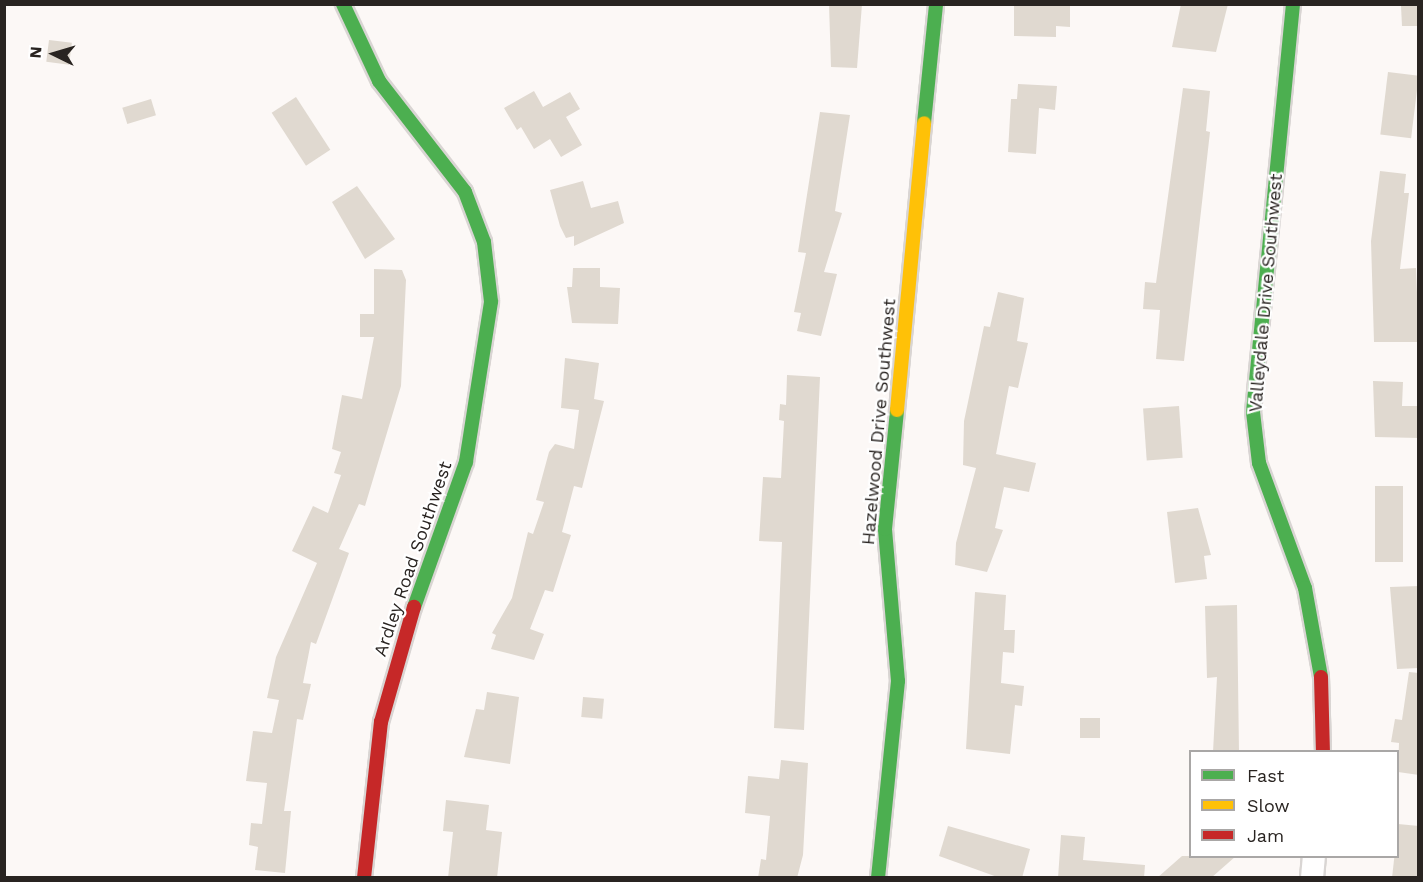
<!DOCTYPE html>
<html>
<head>
<meta charset="utf-8">
<style>
  body { margin:0 }
  #map { position:relative; width:1423px; height:882px; overflow:hidden; background:#fcf8f6; font-family:"Work Sans",sans-serif }
  div>[style] { position:absolute }
  .building>* { inset:0; background:#e0d9d0; transform-origin:0 0 }
  .roads { filter:drop-shadow(2px 0 #d9d5d3) drop-shadow(-2px 0 #d9d5d3) drop-shadow(0 2px #d9d5d3) drop-shadow(0 -2px #d9d5d3) }
  .street>* { height:22px; margin:-11px; padding:0 11px; transform-origin:11px; border-radius:11px; background:#fffefe }
  .fast>* { height:14px; margin:-7px; padding:0 7px; transform-origin:7px; border-radius:7px; background:#4caf50 }
  .slow>* { height:14px; margin:-7px; padding:0 7px; transform-origin:7px; border-radius:7px; background:#ffc107 }
  .jam>* { height:14px; margin:-7px; padding:0 7px; transform-origin:7px; border-radius:7px; background:#c62828 }
  span { translate:-50% -50%; white-space:nowrap; text-align:center; line-height:1.15; -webkit-text-stroke:4.5px #fff; paint-order:stroke }
  .street-label { font-size:18px; color:#292421 }
  .frame { position:absolute; inset:0; border:6px solid #292421; pointer-events:none }
  .legend { position:absolute; left:1189px; top:750px; width:210px; height:108px; box-sizing:border-box; background:#fff; border:2px solid #a9a7a6; margin:0; padding:8px 10px; list-style:none; font-size:18px; color:#292421 }
  .legend li { display:flex; align-items:center; gap:12px; height:30px }
  .legend b { width:30px; border:2px solid #a9a7a6 }
  .north { position:absolute; left:24px; top:24px; width:60px; height:60px; -webkit-text-stroke:4px #fff; paint-order:stroke; rotate:275deg; font-size:16px; font-weight:700; line-height:24px; text-align:center; color:#292421 }
  .north::after { content:''; display:block; margin:auto; width:21px; height:27px; background:#292421; clip-path:polygon(50% 0,100% 100%,50% 72%,0 100%) }
</style>
</head>
<body>
<div id="map">
  <div class="building">
    <i style="clip-path:polygon(829px 4px,862px 4px,857px 68px,831px 67px)"></i>
    <i style="clip-path:polygon(1014px 4px,1070px 4px,1070px 27px,1056px 26px,1056px 37px,1014px 36px)"></i>
    <i style="clip-path:polygon(1181px 4px,1228px 4px,1216px 52px,1172px 47px)"></i>
    <i style="clip-path:polygon(1419px 4px,1419px 26px,1402px 26px,1401px 6px)"></i>
    <i style="left:49px;top:40px;width:23px;height:22px;rotate:7deg"></i>
    <i style="left:1388px;top:72px;width:31px;height:63px;rotate:7deg"></i>
    <i style="clip-path:polygon(1018px 84px,1057px 86px,1055px 110px,1039px 108px,1036px 154px,1008px 152px,1011px 99px,1017px 99px)"></i>
    <i style="clip-path:polygon(1183px 88px,1210px 91px,1206px 131px,1210px 132px,1184px 361px,1156px 359px,1160px 310px,1143px 309px,1145px 282px,1156px 283px)"></i>
    <i style="clip-path:polygon(534px 91px,543px 107px,570px 92px,580px 109px,566px 117px,582px 145px,561px 157px,550px 139px,534px 149px,521px 127px,517px 130px,504px 108px)"></i>
    <i style="left:296px;top:97px;width:63px;height:29px;rotate:57deg"></i>
    <i style="left:151px;top:99px;width:17px;height:30px;rotate:73deg"></i>
    <i style="clip-path:polygon(820px 112px,850px 115px,835px 211px,842px 213px,824px 272px,837px 274px,821px 336px,797px 331px,801px 313px,794px 312px,806px 253px,798px 252px)"></i>
    <i style="clip-path:polygon(1380px 171px,1406px 174px,1404px 193px,1409px 193px,1400px 269px,1416px 268px,1419px 342px,1374px 342px,1371px 241px)"></i>
    <i style="clip-path:polygon(583px 181px,591px 208px,618px 201px,624px 223px,574px 246px,574px 236px,566px 238px,560px 226px,550px 190px)"></i>
    <i style="clip-path:polygon(357px 186px,395px 239px,365px 259px,332px 202px)"></i>
    <i style="clip-path:polygon(573px 268px,600px 268px,600px 287px,620px 288px,618px 324px,572px 323px,567px 287px,572px 287px)"></i>
    <i style="clip-path:polygon(374px 269px,402px 270px,406px 280px,401px 386px,365px 506px,359px 504px,339px 549px,349px 553px,316px 644px,311px 642px,303px 683px,311px 684px,303px 720px,297px 719px,284px 811px,291px 811px,285px 873px,255px 870px,258px 847px,249px 845px,251px 823px,262px 824px,267px 783px,246px 781px,253px 731px,272px 733px,279px 700px,267px 698px,276px 657px,317px 563px,292px 551px,313px 506px,328px 513px,341px 475px,334px 473px,341px 452px,332px 449px,342px 395px,362px 399px,374px 337px,360px 337px,360px 314px,374px 314px)"></i>
    <i style="clip-path:polygon(998px 292px,1024px 298px,1017px 341px,1028px 343px,1018px 388px,1009px 386px,996px 454px,1036px 463px,1029px 492px,1004px 487px,995px 528px,1003px 530px,987px 572px,955px 565px,956px 543px,976px 468px,963px 465px,964px 421px,984px 326px,990px 327px)"></i>
    <i style="clip-path:polygon(565px 358px,599px 363px,594px 399px,604px 401px,582px 488px,574px 486px,562px 532px,571px 535px,553px 592px,545px 590px,530px 629px,544px 634px,534px 660px,491px 649px,496px 635px,492px 633px,512px 598px,528px 532px,533px 534px,544px 502px,536px 500px,549px 452px,555px 444px,574px 449px,579px 410px,561px 408px)"></i>
    <i style="clip-path:polygon(787px 375px,820px 377px,804px 730px,774px 728px,782px 542px,759px 541px,763px 477px,781px 478px,784px 421px,779px 420px,780px 404px,786px 405px)"></i>
    <i style="clip-path:polygon(1373px 381px,1403px 382px,1402px 406px,1419px 406px,1419px 438px,1375px 437px)"></i>
    <i style="left:1179px;top:406px;width:52px;height:36px;rotate:86deg"></i>
    <i style="left:1375px;top:486px;width:28px;height:76px"></i>
    <i style="clip-path:polygon(1198px 508px,1211px 555px,1204px 556px,1207px 579px,1175px 583px,1167px 512px)"></i>
    <i style="clip-path:polygon(1419px 586px,1419px 668px,1397px 669px,1390px 587px)"></i>
    <i style="clip-path:polygon(975px 592px,1006px 595px,1004px 630px,1015px 630px,1014px 653px,1003px 652px,1001px 683px,1024px 686px,1022px 706px,1015px 705px,1010px 754px,966px 749px)"></i>
    <i style="clip-path:polygon(1237px 605px,1239px 752px,1213px 752px,1217px 677px,1207px 678px,1205px 606px)"></i>
    <i style="clip-path:polygon(1409px 672px,1419px 673px,1419px 775px,1398px 772px,1399px 743px,1391px 742px,1395px 719px,1402px 720px)"></i>
    <i style="clip-path:polygon(487px 692px,519px 697px,510px 764px,464px 757px,476px 709px,484px 710px)"></i>
    <i style="left:583px;top:697px;width:21px;height:20px;rotate:5deg"></i>
    <i style="left:1080px;top:718px;width:20px;height:20px"></i>
    <i style="clip-path:polygon(781px 760px,808px 763px,803px 855px,797px 878px,758px 878px,761px 859px,766px 860px,770px 816px,745px 813px,748px 776px,779px 779px)"></i>
    <i style="clip-path:polygon(446px 800px,489px 805px,486px 830px,502px 832px,497px 878px,448px 878px,453px 832px,443px 831px)"></i>
    <i style="clip-path:polygon(1398px 824px,1419px 826px,1419px 878px,1392px 878px)"></i>
    <i style="clip-path:polygon(948px 826px,1030px 849px,1022px 878px,1000px 878px,939px 856px)"></i>
    <i style="clip-path:polygon(1061px 835px,1085px 837px,1083px 860px,1145px 865px,1144px 878px,1058px 878px)"></i>
    <i style="clip-path:polygon(1182px 856px,1236px 856px,1211px 878px,1157px 878px)"></i>
  </div>
  <div class="roads">
    <div class="street">
      <i style="left:1312px;top:878px;width:22px;rotate:-85deg"></i>
    </div>
    <div class="fast">
      <i style="left:343px;top:4px;width:85px;rotate:64.9deg"></i>
      <i style="left:379px;top:81px;width:140px;rotate:52.2deg"></i>
      <i style="left:465px;top:192px;width:53px;rotate:69.2deg"></i>
      <i style="left:484px;top:242px;width:60px;rotate:83.3deg"></i>
      <i style="left:491px;top:302px;width:162px;rotate:98.9deg"></i>
      <i style="left:466px;top:462px;width:154px;rotate:109.7deg"></i>
      <i style="left:1293px;top:4px;width:410px;rotate:95.6deg"></i>
      <i style="left:1253px;top:412px;width:51px;rotate:83.3deg"></i>
      <i style="left:1259px;top:463px;width:133px;rotate:69.8deg"></i>
      <i style="left:1305px;top:588px;width:90px;rotate:79.8deg"></i>
      <i style="left:924px;top:123px;width:120px;rotate:-84.2deg"></i>
      <i style="left:878px;top:878px;width:198px;rotate:-84.2deg"></i>
      <i style="left:898px;top:681px;width:153px;rotate:-94.9deg"></i>
      <i style="left:885px;top:529px;width:120px;rotate:-84.2deg"></i>
    </div>
    <div class="slow">
      <i style="left:897px;top:410px;width:288px;rotate:-84.6deg"></i>
    </div>
    <div class="jam">
      <i style="left:1321px;top:677px;width:75px;rotate:88.5deg"></i>
      <i style="left:364px;top:878px;width:157px;rotate:-83.8deg"></i>
      <i style="left:381px;top:722px;width:120px;rotate:-74deg"></i>
    </div>
  </div>
  <div class="street-label">
    <span style="left:1266px;top:293px;rotate:-85deg">Valleydale Drive Southwest</span>
    <span style="left:879px;top:422px;rotate:-85deg">Hazelwood Drive Southwest</span>
    <span style="left:413px;top:559px;rotate:-71deg">Ardley Road Southwest</span>
  </div>
  <div class="frame"></div>
  <ul class="legend">
  <li><b style="height:8px;background:#4caf50"></b>Fast</li>
  <li><b style="height:8px;background:#ffc107"></b>Slow</li>
  <li><b style="height:8px;background:#c62828"></b>Jam</li>
  </ul>
  <div class="north">N</div>
</div>
</body>
</html>
